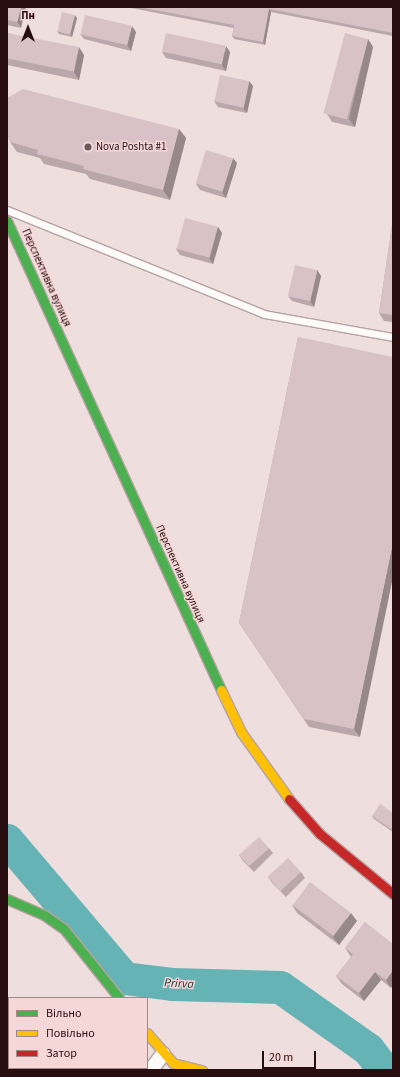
<!DOCTYPE html>
<html>
<head>
<meta charset="utf-8">
<style>
  body { margin:0 }
  #map { position:relative; width:400px; height:1077px; overflow:hidden; background:#efdede; font-family:"Source Sans 3",sans-serif }
  div>[style] { position:absolute }
  .river>* { height:33px; margin:-16.5px; padding:0 16.5px; transform-origin:16.5px; border-radius:16.5px; background:#66b3b5 }
  .roads { filter:drop-shadow(1px 0 #b6a2a3) drop-shadow(-1px 0 #b6a2a3) drop-shadow(0 1px #b6a2a3) drop-shadow(0 -1px #b6a2a3) }
  .lane>* { height:7px; margin:-3.5px; padding:0 3.5px; transform-origin:3.5px; border-radius:3.5px; background:#fdfafa }
  .street>* { height:14px; margin:-7px; padding:0 7px; transform-origin:7px; border-radius:7px; background:#fdfafa }
  .fast>* { height:9px; margin:-4.5px; padding:0 4.5px; transform-origin:4.5px; border-radius:4.5px; background:#4caf50 }
  .slow>* { height:9px; margin:-4.5px; padding:0 4.5px; transform-origin:4.5px; border-radius:4.5px; background:#ffc107 }
  .jam>* { height:9px; margin:-4.5px; padding:0 4.5px; transform-origin:4.5px; border-radius:4.5px; background:#c62828 }
  .wall>* { inset:0; background:#baa7ab }
  .shaded-wall>* { inset:0; background:#97888b }
  .building>* { inset:0; background:#d8c2c7; transform-origin:0 0 }
  .dots>* { width:11px; height:11px; translate:-50% -50%; box-sizing:border-box; border:2px solid #f6d7d7; border-radius:50% }
  span { translate:-50% -50%; white-space:nowrap; text-align:center; line-height:1.15; -webkit-text-stroke:3px #f6d7d7; paint-order:stroke }
  .poi-label { font-size:11px; color:#280e10 }
  .left { translate:0 -50%; text-align:left }
  .street-label { font-size:11px; color:#280e10 }
  .water-label { font-size:12px; color:#1a2e2e; font-style:italic }
  .frame { position:absolute; inset:0; border:8px solid #280e10; pointer-events:none }
  .legend { position:absolute; left:8px; top:997px; width:140px; height:72px; box-sizing:border-box; background:#f6d7d7; border:1px solid #a48787; margin:0; padding:5px 7px; list-style:none; font-size:12px; color:#280e10 }
  .legend li { display:flex; align-items:center; gap:8px; height:20px }
  .legend b { width:20px; border:1px solid #a48787 }
  .north { position:absolute; left:8px; top:8px; width:40px; height:40px; -webkit-text-stroke:3px #f6d7d7; paint-order:stroke; rotate:0deg; font-size:11px; font-weight:700; line-height:16px; text-align:center; color:#280e10 }
  .north::after { content:''; display:block; margin:auto; width:14px; height:18px; background:#280e10; clip-path:polygon(50% 0,100% 100%,50% 72%,0 100%) }
  .scale { position:absolute; left:262px; top:1051px; width:54px; height:18px; box-sizing:border-box; border:2px solid #280e10; border-top:0; padding-left:5px; font-size:12px; line-height:14px; white-space:nowrap; color:#280e10; -webkit-text-stroke:3px #f6d7d7; paint-order:stroke }
</style>
</head>
<body>
<div id="map">
  <div class="river">
    <i style="left:7px;top:840px;width:181px;rotate:49.7deg"></i>
    <i style="left:124px;top:978px;width:48px;rotate:7.1deg"></i>
    <i style="left:172px;top:984px;width:108px;rotate:1.6deg"></i>
    <i style="left:280px;top:987px;width:108px;rotate:35.2deg"></i>
    <i style="left:368px;top:1049px;width:26px;rotate:53deg"></i>
  </div>
  <div class="roads">
    <div class="lane">
      <i style="left:7px;top:210px;width:277px;rotate:22deg"></i>
      <i style="left:264px;top:314px;width:131px;rotate:10.1deg"></i>
    </div>
    <div class="street">
      <i style="left:151px;top:1070px;width:20px;rotate:-53deg"></i>
    </div>
    <div class="fast">
      <i style="left:7px;top:221px;width:516px;rotate:65.47deg"></i>
      <i style="left:7px;top:899px;width:40px;rotate:23.4deg"></i>
      <i style="left:44px;top:915px;width:24px;rotate:35deg"></i>
      <i style="left:64px;top:929px;width:88px;rotate:51.4deg"></i>
    </div>
    <div class="slow">
      <i style="left:221px;top:690px;width:47px;rotate:64.5deg"></i>
      <i style="left:241px;top:732px;width:82px;rotate:54.4deg"></i>
      <i style="left:147px;top:1033px;width:40px;rotate:49deg"></i>
      <i style="left:173px;top:1063px;width:30px;rotate:14deg"></i>
    </div>
    <div class="jam">
      <i style="left:289px;top:799px;width:47px;rotate:48.5deg"></i>
      <i style="left:320px;top:834px;width:94px;rotate:39.4deg"></i>
    </div>
  </div>
  <div class="wall">
    <i style="clip-path:polygon(7px 7px,21px 28px,7px 25px)"></i>
    <i style="clip-path:polygon(126px 7px,393px 7px,393px 36px,271px 12px,265px 45px,234px 39px,232px 36px,234px 28px)"></i>
    <i style="clip-path:polygon(77px 18px,72px 37px,59px 34px,57px 31px)"></i>
    <i style="clip-path:polygon(136px 32px,131px 51px,84px 39px,80px 34px)"></i>
    <i style="clip-path:polygon(7px 33px,84px 55px,79px 80px,7px 65px)"></i>
    <i style="clip-path:polygon(368px 39px,373px 47px,355px 127px,332px 122px,327px 114px)"></i>
    <i style="clip-path:polygon(162px 52px,230px 52px,226px 71px,166px 58px)"></i>
    <i style="clip-path:polygon(249px 81px,253px 86px,247px 113px,218px 107px,214px 101px)"></i>
    <i style="clip-path:polygon(179px 129px,186px 138px,170px 200px,90px 179px,86px 174px,44px 164px,40px 158px,17px 152px,10px 142px)"></i>
    <i style="clip-path:polygon(237px 163px,226px 198px,200px 190px,196px 184px)"></i>
    <i style="clip-path:polygon(393px 219px,393px 322px,384px 321px,379px 313px)"></i>
    <i style="clip-path:polygon(218px 227px,222px 233px,213px 264px,180px 255px,176px 249px)"></i>
    <i style="clip-path:polygon(317px 270px,321px 276px,314px 307px,292px 301px,288px 296px)"></i>
    <i style="clip-path:polygon(298px 337px,360px 737px,309px 727px,239px 623px)"></i>
    <i style="clip-path:polygon(393px 813px,393px 832px,374px 819px,372px 816px)"></i>
    <i style="clip-path:polygon(269px 848px,273px 853px,254px 872px,243px 861px,239px 855px)"></i>
    <i style="clip-path:polygon(301px 872px,305px 878px,286px 897px,272px 883px,268px 877px)"></i>
    <i style="clip-path:polygon(292px 905px,357px 921px,339px 945px,297px 913px)"></i>
    <i style="clip-path:polygon(365px 922px,391px 988px,381px 980px,364px 1001px,342px 984px,336px 976px,351px 957px,345px 948px)"></i>
  </div>
  <div class="shaded-wall">
    <i style="clip-path:polygon(21px 7px,26px 7px,21px 28px,17px 22px)"></i>
    <i style="clip-path:polygon(269px 9px,271px 12px,265px 45px,263px 42px)"></i>
    <i style="clip-path:polygon(75px 15px,77px 18px,72px 37px,70px 34px)"></i>
    <i style="clip-path:polygon(132px 26px,136px 32px,131px 51px,127px 45px)"></i>
    <i style="clip-path:polygon(368px 39px,373px 47px,355px 127px,349px 119px)"></i>
    <i style="clip-path:polygon(226px 46px,230px 52px,226px 71px,222px 65px)"></i>
    <i style="clip-path:polygon(79px 47px,84px 55px,79px 80px,74px 72px)"></i>
    <i style="clip-path:polygon(249px 81px,253px 86px,247px 113px,243px 108px)"></i>
    <i style="clip-path:polygon(179px 129px,186px 138px,170px 200px,163px 190px)"></i>
    <i style="clip-path:polygon(233px 158px,237px 163px,226px 198px,222px 192px)"></i>
    <i style="clip-path:polygon(218px 227px,222px 233px,213px 264px,209px 258px)"></i>
    <i style="clip-path:polygon(317px 270px,321px 276px,314px 307px,310px 301px)"></i>
    <i style="clip-path:polygon(393px 542px,393px 577px,360px 737px,354px 729px)"></i>
    <i style="clip-path:polygon(351px 913px,357px 921px,339px 945px,333px 937px)"></i>
    <i style="clip-path:polygon(393px 970px,393px 985px,391px 988px,386px 980px)"></i>
    <i style="clip-path:polygon(375px 972px,381px 980px,364px 1001px,359px 993px)"></i>
  </div>
  <div class="building">
    <i style="clip-path:polygon(7px 7px,21px 7px,17px 22px,7px 20px)"></i>
    <i style="clip-path:polygon(139px 7px,393px 7px,393px 33px,269px 9px,263px 42px,232px 36px,234px 25px)"></i>
    <i style="left:62px;top:12px;width:13px;height:20px;rotate:13deg"></i>
    <i style="left:85px;top:15px;width:48px;height:20px;rotate:13deg"></i>
    <i style="left:7px;top:33px;width:73px;height:25px;rotate:11deg"></i>
    <i style="left:166px;top:33px;width:61px;height:19px;rotate:12deg"></i>
    <i style="left:345px;top:33px;width:24px;height:83px;rotate:15deg"></i>
    <i style="left:220px;top:75px;width:30px;height:27px;rotate:12deg"></i>
    <i style="clip-path:polygon(23px 89px,179px 129px,163px 190px,83px 169px,84px 166px,37px 154px,38px 150px,10px 142px,7px 135px,7px 98px)"></i>
    <i style="left:206px;top:150px;width:28px;height:35px;rotate:17deg"></i>
    <i style="left:185px;top:218px;width:34px;height:32px;rotate:15deg"></i>
    <i style="clip-path:polygon(393px 219px,393px 315px,379px 313px)"></i>
    <i style="left:295px;top:265px;width:23px;height:32px;rotate:13deg"></i>
    <i style="clip-path:polygon(298px 337px,393px 357px,393px 542px,354px 729px,304px 719px,239px 623px)"></i>
    <i style="clip-path:polygon(380px 804px,393px 813px,393px 827px,391px 829px,372px 816px)"></i>
    <i style="left:259px;top:837px;width:15px;height:27px;rotate:48deg"></i>
    <i style="left:288px;top:858px;width:19px;height:28px;rotate:47deg"></i>
    <i style="left:310px;top:882px;width:51px;height:29px;rotate:37deg"></i>
    <i style="clip-path:polygon(365px 922px,393px 944px,393px 970px,386px 980px,375px 972px,359px 993px,336px 976px,353px 954px,345px 948px)"></i>
  </div>
  <div class="dots">
    <i style="left:88px;top:147px;background:#6e5758"></i>
  </div>
  <div class="poi-label">
    <span class="left" style="left:96px;top:147px">Nova Poshta #1</span>
  </div>
  <div class="street-label">
    <span style="left:46px;top:278px;rotate:66deg">Перспективна вулиця</span>
    <span style="left:180px;top:574px;rotate:66deg">Перспективна вулиця</span>
  </div>
  <div class="water-label">
    <span style="left:179px;top:984px;rotate:3deg">Prirva</span>
  </div>
  <div class="frame"></div>
  <ul class="legend">
  <li><b style="height:5px;background:#4caf50"></b>Вільно</li>
  <li><b style="height:5px;background:#ffc107"></b>Повільно</li>
  <li><b style="height:5px;background:#c62828"></b>Затор</li>
  </ul>
  <div class="north">Пн</div>
  <div class="scale">20 m</div>
</div>
</body>
</html>
